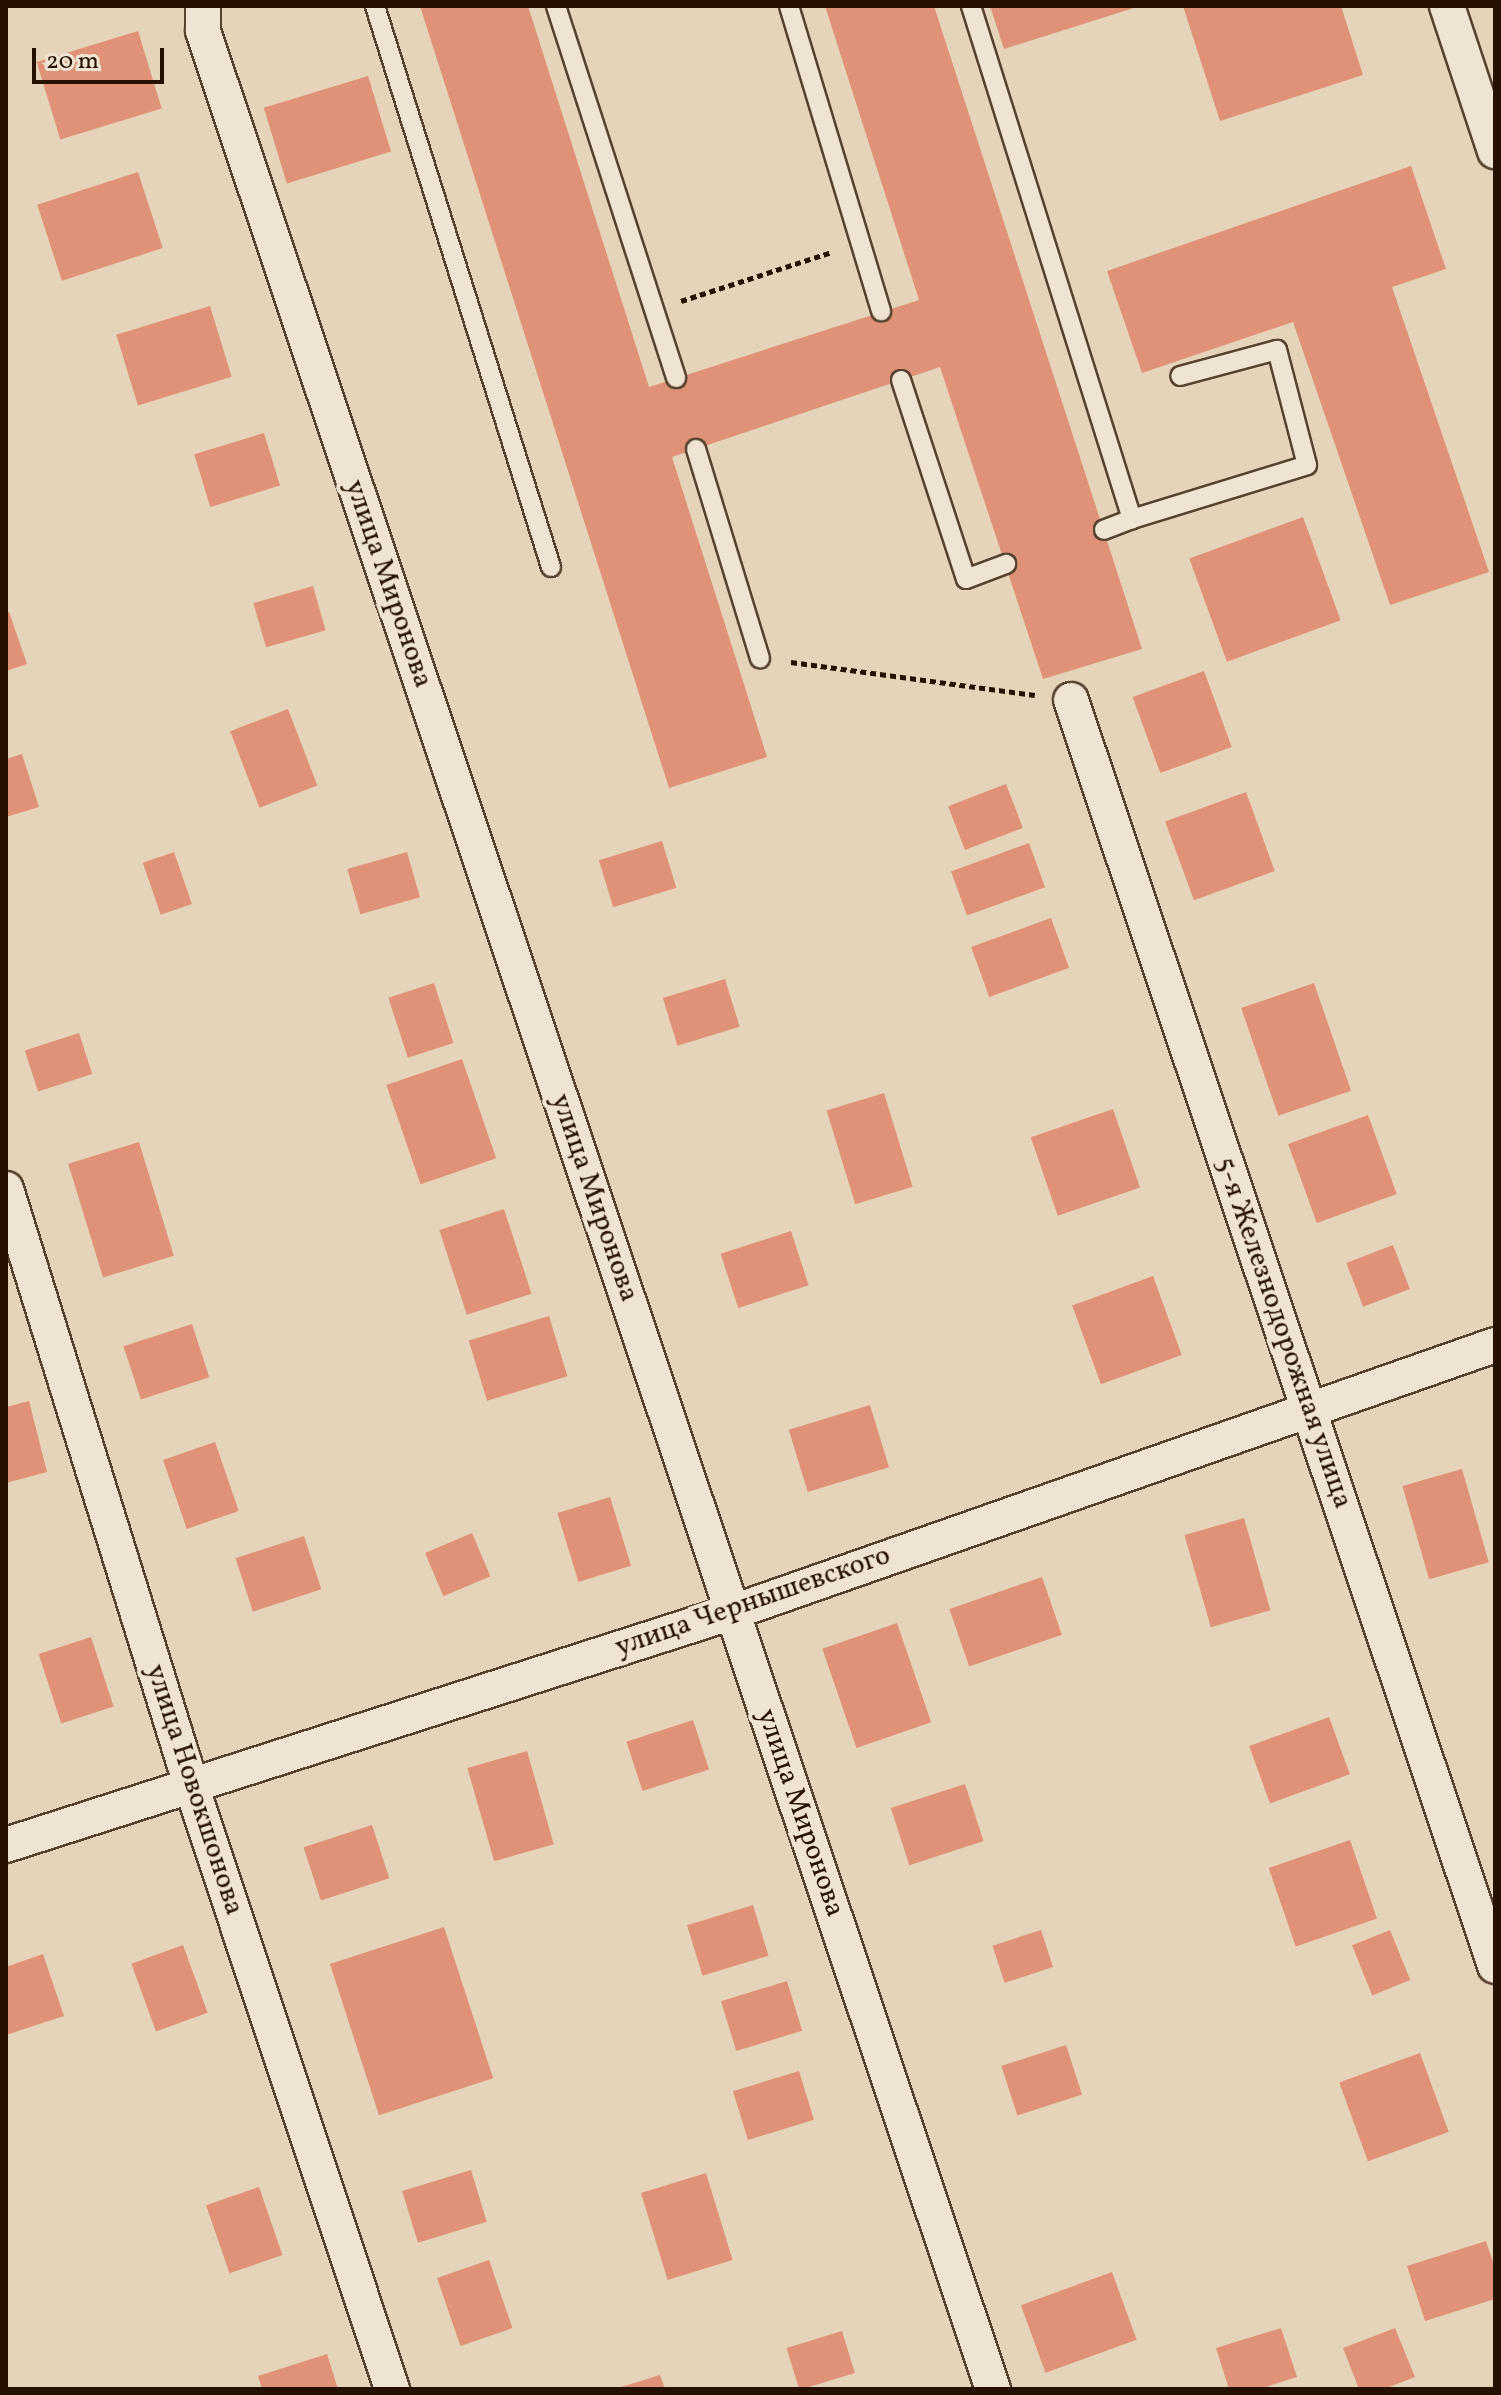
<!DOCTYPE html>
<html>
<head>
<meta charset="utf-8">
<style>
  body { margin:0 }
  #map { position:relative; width:1501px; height:2395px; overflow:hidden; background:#e6d4ba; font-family:Vollkorn,serif }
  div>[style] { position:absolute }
  .building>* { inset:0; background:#df9278; transform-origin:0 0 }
  .path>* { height:5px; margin-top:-2.5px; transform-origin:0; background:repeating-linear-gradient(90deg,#261100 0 6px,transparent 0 10px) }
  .roads { filter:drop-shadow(2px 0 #56422e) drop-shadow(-2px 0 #56422e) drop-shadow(0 2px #56422e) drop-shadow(0 -2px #56422e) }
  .lane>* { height:18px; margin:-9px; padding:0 9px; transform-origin:9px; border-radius:9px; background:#efe3d2 }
  .street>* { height:34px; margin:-17px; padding:0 17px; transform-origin:17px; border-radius:17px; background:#efe3d2 }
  span { translate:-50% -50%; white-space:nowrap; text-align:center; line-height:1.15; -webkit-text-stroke:8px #efe3d2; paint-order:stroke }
  .street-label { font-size:28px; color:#261100 }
  .frame { position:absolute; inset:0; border:8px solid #261100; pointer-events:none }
  .scale { position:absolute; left:32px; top:48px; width:132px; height:36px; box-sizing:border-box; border:4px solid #261100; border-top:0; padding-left:10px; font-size:24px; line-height:28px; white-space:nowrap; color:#261100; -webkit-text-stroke:6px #efe3d2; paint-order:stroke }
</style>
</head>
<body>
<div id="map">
  <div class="building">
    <i style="clip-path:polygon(420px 6px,528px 6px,649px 387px,919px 300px,825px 6px,934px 6px,1142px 649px,1043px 679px,940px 367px,672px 457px,767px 757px,669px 788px)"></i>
    <i style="clip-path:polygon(990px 6px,1137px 6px,1137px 7px,1004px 49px)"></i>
    <i style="clip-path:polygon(1183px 6px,1341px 6px,1363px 75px,1220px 121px)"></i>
    <i style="left:138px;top:31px;width:81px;height:106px;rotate:73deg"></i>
    <i style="left:368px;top:76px;width:79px;height:109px;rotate:73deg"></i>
    <i style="clip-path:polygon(1411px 166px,1446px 269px,1392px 287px,1489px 572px,1390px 605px,1293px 322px,1142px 373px,1107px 271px)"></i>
    <i style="left:138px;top:172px;width:80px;height:106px;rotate:72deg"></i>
    <i style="left:210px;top:306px;width:74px;height:98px;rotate:73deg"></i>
    <i style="left:264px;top:433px;width:55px;height:73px;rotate:73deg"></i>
    <i style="left:1303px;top:517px;width:110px;height:121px;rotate:70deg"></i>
    <i style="left:313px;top:586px;width:46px;height:62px;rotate:74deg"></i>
    <i style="clip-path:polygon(9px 612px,27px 664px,6px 671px,6px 613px)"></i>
    <i style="left:1204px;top:671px;width:81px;height:76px;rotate:70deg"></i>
    <i style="left:288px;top:709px;width:82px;height:62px;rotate:69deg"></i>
    <i style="clip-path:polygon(22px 754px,39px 807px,6px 817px,6px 759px)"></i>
    <i style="left:1006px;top:784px;width:47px;height:62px;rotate:69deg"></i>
    <i style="left:1246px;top:792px;width:84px;height:86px;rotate:70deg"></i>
    <i style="left:662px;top:841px;width:49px;height:66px;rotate:73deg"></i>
    <i style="left:1029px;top:843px;width:47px;height:83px;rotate:70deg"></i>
    <i style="left:174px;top:852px;width:55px;height:33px;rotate:71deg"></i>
    <i style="left:407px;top:852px;width:47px;height:62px;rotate:74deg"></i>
    <i style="left:1051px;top:918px;width:53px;height:85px;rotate:70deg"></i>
    <i style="left:725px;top:979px;width:50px;height:65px;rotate:73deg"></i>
    <i style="left:434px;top:983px;width:63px;height:48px;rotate:72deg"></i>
    <i style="left:1314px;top:983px;width:114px;height:77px;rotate:71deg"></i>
    <i style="left:79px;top:1033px;width:43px;height:57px;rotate:72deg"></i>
    <i style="left:462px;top:1059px;width:105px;height:80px;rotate:71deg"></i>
    <i style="left:884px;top:1093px;width:98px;height:60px;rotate:73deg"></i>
    <i style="left:1113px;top:1109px;width:83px;height:87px;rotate:71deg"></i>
    <i style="left:1368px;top:1115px;width:84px;height:85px;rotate:70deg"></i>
    <i style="left:139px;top:1142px;width:119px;height:74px;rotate:73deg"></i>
    <i style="left:504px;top:1209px;width:89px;height:68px;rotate:72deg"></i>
    <i style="left:791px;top:1231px;width:57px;height:74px;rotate:72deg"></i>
    <i style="left:1393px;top:1245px;width:47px;height:50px;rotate:69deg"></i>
    <i style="left:1153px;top:1276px;width:84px;height:86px;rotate:70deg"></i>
    <i style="left:549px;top:1316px;width:63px;height:84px;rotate:73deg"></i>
    <i style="left:192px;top:1324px;width:56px;height:72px;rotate:72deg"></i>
    <i style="clip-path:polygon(29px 1401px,47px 1472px,6px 1483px,6px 1407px)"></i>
    <i style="left:870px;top:1405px;width:65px;height:85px;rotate:73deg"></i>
    <i style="left:215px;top:1442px;width:73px;height:55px;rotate:71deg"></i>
    <i style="left:1462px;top:1469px;width:97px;height:62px;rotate:74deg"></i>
    <i style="left:610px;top:1497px;width:72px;height:55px;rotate:73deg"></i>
    <i style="left:1244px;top:1518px;width:96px;height:62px;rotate:74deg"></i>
    <i style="left:472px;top:1533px;width:47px;height:51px;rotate:67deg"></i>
    <i style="left:304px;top:1536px;width:56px;height:72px;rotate:72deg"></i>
    <i style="left:1042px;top:1577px;width:61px;height:98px;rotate:71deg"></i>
    <i style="left:897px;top:1623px;width:105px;height:79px;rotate:71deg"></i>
    <i style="left:91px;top:1637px;width:73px;height:55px;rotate:72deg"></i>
    <i style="left:1329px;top:1717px;width:61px;height:85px;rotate:70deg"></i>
    <i style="left:693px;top:1720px;width:52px;height:70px;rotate:72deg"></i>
    <i style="left:527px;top:1751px;width:97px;height:62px;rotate:74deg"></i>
    <i style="left:965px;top:1784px;width:60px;height:78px;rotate:72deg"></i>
    <i style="left:372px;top:1825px;width:56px;height:72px;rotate:72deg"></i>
    <i style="left:1350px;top:1840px;width:83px;height:86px;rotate:71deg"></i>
    <i style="left:753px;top:1905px;width:53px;height:69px;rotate:73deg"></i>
    <i style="left:444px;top:1927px;width:159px;height:120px;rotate:72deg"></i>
    <i style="left:1041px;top:1930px;width:39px;height:51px;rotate:72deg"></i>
    <i style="left:1390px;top:1930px;width:54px;height:41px;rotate:68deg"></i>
    <i style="left:183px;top:1945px;width:72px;height:55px;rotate:70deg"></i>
    <i style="clip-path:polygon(43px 1954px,64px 2016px,6px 2035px,6px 1967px)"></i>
    <i style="left:787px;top:1981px;width:52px;height:69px;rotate:73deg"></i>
    <i style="left:1066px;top:2045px;width:52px;height:68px;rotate:72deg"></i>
    <i style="left:1420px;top:2053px;width:84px;height:86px;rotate:70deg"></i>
    <i style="left:799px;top:2071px;width:51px;height:69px;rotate:73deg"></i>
    <i style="left:471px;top:2170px;width:54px;height:72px;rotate:73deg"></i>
    <i style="left:706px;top:2173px;width:91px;height:68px;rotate:73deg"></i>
    <i style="left:259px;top:2187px;width:72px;height:56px;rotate:71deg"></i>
    <i style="clip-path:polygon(1486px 2241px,1495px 2268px,1495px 2299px,1425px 2321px,1407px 2266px)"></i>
    <i style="left:489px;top:2260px;width:72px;height:55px;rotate:71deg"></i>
    <i style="left:1112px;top:2272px;width:72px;height:97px;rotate:70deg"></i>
    <i style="clip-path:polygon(1281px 2328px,1297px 2377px,1259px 2389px,1229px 2389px,1216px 2348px)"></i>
    <i style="clip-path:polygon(1395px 2328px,1415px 2377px,1384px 2389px,1359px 2389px,1343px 2348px)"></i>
    <i style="left:842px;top:2331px;width:44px;height:58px;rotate:73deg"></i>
    <i style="clip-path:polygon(327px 2354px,338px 2389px,262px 2389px,258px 2376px)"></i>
    <i style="clip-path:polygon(660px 2375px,665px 2389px,618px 2389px,618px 2388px)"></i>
  </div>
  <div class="path">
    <i style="left:681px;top:301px;width:159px;rotate:-18deg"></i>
    <i style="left:791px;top:662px;width:246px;rotate:7.7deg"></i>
  </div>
  <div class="roads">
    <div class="lane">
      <i style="left:375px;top:6px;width:588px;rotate:72.58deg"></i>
      <i style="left:556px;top:6px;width:391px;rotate:72.1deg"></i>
      <i style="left:789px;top:6px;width:319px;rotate:73.2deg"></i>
      <i style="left:971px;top:6px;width:538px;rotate:72.58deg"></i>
      <i style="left:1132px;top:519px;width:30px;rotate:159deg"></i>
      <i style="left:901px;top:380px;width:209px;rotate:71.9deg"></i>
      <i style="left:966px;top:579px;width:43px;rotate:-20.6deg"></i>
      <i style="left:696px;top:449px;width:219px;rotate:73deg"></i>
      <i style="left:1132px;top:519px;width:183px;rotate:-17.1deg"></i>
      <i style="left:1307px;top:465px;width:119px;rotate:-104.6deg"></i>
      <i style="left:1277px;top:350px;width:100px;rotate:165deg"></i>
    </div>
    <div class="street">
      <i style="left:203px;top:6px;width:25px;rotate:90deg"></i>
      <i style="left:203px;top:31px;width:2487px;rotate:71.48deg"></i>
      <i style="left:1447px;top:6px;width:153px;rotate:71.7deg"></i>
      <i style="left:1071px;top:700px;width:1335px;rotate:71.48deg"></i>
      <i style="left:6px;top:1189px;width:624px;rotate:72.76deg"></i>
      <i style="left:191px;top:1785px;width:637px;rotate:71.59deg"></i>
      <i style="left:6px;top:1845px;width:763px;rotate:-17.77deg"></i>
      <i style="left:733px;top:1612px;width:807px;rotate:-19.31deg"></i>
    </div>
  </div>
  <div class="street-label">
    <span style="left:388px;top:584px;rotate:71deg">улица Миронова</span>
    <span style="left:594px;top:1198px;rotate:71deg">улица Миронова</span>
    <span style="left:1283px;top:1333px;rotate:71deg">5-я Железнодорожная улица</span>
    <span style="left:753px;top:1602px;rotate:-19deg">улица Чернышевского</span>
    <span style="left:194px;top:1790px;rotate:72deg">улица Новокшонова</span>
    <span style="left:800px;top:1813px;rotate:71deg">улица Миронова</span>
  </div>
  <div class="frame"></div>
  <div class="scale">20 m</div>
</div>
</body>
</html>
